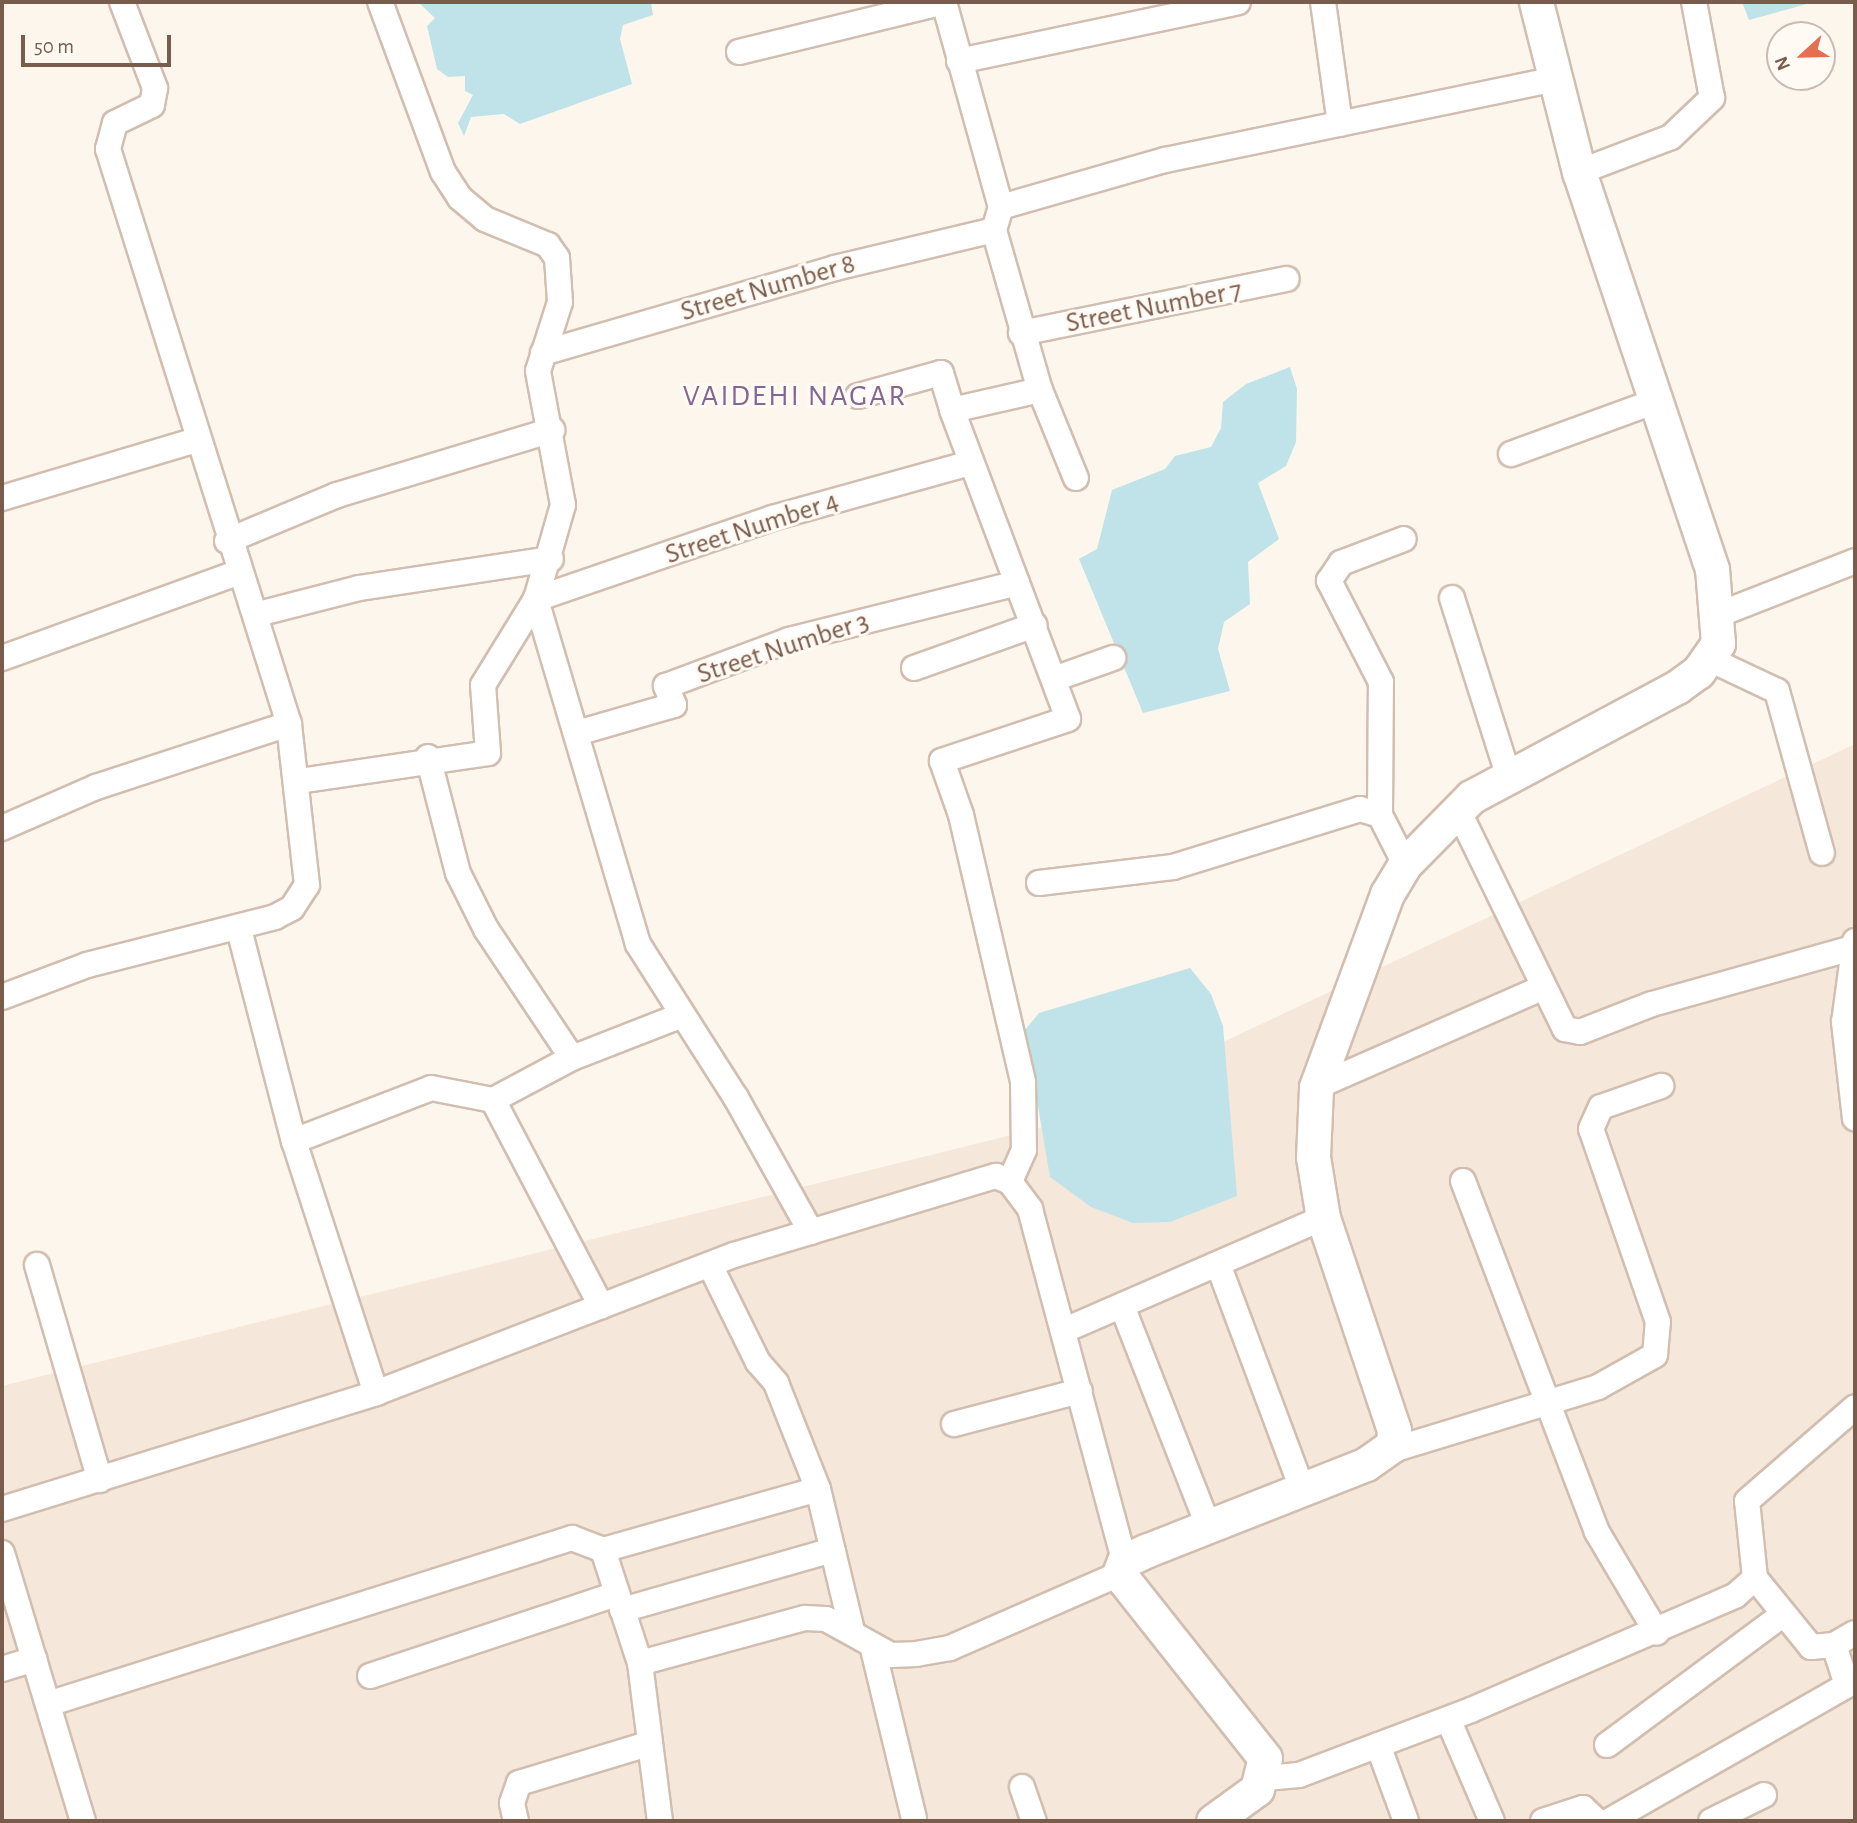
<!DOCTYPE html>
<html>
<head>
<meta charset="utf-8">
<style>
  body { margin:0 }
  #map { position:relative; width:1857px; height:1823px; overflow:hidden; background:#fdf6ec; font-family:"Alegreya Sans",sans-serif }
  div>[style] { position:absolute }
  .residential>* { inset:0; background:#f5e8da }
  .water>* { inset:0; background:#bfe3e8 }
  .roads { filter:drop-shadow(2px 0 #d1beb0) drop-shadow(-2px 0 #d1beb0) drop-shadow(0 2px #d1beb0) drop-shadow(0 -2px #d1beb0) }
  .street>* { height:24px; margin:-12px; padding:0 12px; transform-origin:12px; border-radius:12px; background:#fff }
  .secondary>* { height:33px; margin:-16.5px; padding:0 16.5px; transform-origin:16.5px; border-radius:16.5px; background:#fff }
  span { translate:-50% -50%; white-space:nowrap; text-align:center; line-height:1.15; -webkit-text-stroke:6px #fffaf3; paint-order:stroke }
  .street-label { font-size:28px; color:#7a5c4d }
  .neighbourhood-label { font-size:30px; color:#846695; letter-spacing:2px }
  .frame { position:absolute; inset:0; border:4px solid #7a5c4d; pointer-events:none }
  .north { position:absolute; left:1766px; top:21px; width:70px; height:70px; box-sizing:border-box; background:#fffaf3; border:2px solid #cabbb1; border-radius:50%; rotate:248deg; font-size:19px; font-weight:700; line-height:28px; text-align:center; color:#7a5c4d }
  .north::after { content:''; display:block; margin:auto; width:24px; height:32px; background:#e76f51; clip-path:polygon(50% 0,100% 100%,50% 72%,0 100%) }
  .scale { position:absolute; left:21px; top:35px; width:150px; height:32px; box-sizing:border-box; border:4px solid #7a5c4d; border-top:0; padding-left:9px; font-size:21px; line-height:24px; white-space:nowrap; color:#7a5c4d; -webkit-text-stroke:5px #fffaf3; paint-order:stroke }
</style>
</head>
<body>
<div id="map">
  <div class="residential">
    <i style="clip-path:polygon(1855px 744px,1855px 1821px,2px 1821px,2px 1386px,1043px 1127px)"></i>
  </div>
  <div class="water">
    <i style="clip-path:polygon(418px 2px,651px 2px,653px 15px,623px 25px,620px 39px,632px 84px,520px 124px,504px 114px,471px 117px,464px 136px,458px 123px,473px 95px,465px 91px,465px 76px,448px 77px,437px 69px,427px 26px,435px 18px)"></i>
    <i style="clip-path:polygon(1742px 2px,1814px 2px,1749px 20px)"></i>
    <i style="clip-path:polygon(1290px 367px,1297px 389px,1296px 442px,1286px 466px,1258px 483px,1279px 539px,1248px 562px,1250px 604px,1224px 622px,1218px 649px,1230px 691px,1143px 713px,1079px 559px,1097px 549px,1112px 490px,1165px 469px,1175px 456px,1211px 447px,1221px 428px,1223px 402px,1246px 384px)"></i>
    <i style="clip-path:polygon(1190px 968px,1211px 994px,1223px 1026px,1237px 1196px,1170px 1222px,1133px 1223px,1091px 1207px,1050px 1177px,1025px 1030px,1039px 1013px)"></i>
  </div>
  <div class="roads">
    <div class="street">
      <i style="left:944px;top:2px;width:213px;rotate:74.5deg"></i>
      <i style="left:1001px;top:207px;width:24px;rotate:107deg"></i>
      <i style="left:994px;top:230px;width:166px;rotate:74deg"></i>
      <i style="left:1040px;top:390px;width:90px;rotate:167.2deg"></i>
      <i style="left:952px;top:410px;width:330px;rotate:69.4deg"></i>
      <i style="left:1068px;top:719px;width:133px;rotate:161.6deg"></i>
      <i style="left:942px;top:761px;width:57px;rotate:70.6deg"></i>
      <i style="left:961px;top:815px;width:274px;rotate:76.9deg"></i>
      <i style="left:1023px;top:1082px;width:68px;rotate:89.2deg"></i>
      <i style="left:1024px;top:1150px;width:35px;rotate:114deg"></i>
      <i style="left:1323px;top:2px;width:123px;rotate:82.1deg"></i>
      <i style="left:739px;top:52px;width:211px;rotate:-13.7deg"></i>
      <i style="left:959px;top:61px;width:285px;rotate:-11.9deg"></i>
      <i style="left:1579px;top:172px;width:98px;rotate:-20.8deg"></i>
      <i style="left:1671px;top:137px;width:57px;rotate:-43.6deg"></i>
      <i style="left:1712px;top:98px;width:98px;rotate:-100.6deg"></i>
      <i style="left:1001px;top:207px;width:171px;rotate:-16deg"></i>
      <i style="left:1165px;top:160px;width:398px;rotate:-11.7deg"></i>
      <i style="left:1021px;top:333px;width:271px;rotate:-11.5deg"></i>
      <i style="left:543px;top:353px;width:304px;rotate:-16.2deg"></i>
      <i style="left:835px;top:268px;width:163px;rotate:-13.4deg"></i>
      <i style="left:1040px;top:390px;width:95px;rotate:67.8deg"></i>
      <i style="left:858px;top:396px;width:86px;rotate:-15.5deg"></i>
      <i style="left:941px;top:373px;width:39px;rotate:73deg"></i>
      <i style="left:1511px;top:454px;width:154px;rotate:-20.1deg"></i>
      <i style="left:2px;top:498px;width:203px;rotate:-16.6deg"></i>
      <i style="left:227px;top:541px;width:119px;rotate:-22.7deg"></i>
      <i style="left:337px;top:495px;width:225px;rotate:-16.8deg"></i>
      <i style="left:1452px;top:598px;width:186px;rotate:72.4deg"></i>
      <i style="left:258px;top:614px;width:104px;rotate:-14.4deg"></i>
      <i style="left:359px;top:588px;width:194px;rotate:-8.6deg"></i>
      <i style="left:1720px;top:614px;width:145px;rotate:-21.4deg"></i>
      <i style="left:2px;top:658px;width:252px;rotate:-19.9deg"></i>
      <i style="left:1707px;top:658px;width:77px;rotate:25.2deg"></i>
      <i style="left:1777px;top:691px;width:168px;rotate:74.5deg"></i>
      <i style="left:914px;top:668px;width:128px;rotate:-19.6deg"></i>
      <i style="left:1054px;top:679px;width:63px;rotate:-19.6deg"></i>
      <i style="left:577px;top:733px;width:101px;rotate:-16.1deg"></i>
      <i style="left:674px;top:705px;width:21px;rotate:-113deg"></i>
      <i style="left:666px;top:686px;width:131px;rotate:-20.5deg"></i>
      <i style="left:789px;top:640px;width:235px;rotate:-14deg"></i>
      <i style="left:428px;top:757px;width:120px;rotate:75.5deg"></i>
      <i style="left:458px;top:873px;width:63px;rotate:63.4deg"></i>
      <i style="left:486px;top:929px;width:155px;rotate:56.3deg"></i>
      <i style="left:299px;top:781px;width:191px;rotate:-8.4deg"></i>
      <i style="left:488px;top:753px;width:68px;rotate:-94.2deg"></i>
      <i style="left:483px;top:685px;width:101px;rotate:-58.4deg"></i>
      <i style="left:536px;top:599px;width:98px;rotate:-74deg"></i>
      <i style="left:563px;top:505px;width:136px;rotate:-100.6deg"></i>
      <i style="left:538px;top:371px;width:72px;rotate:-72.3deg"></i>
      <i style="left:560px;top:302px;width:44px;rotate:-93.9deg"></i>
      <i style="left:557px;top:258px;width:16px;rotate:-125deg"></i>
      <i style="left:548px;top:245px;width:68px;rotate:-157.6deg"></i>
      <i style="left:485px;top:219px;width:33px;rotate:-140deg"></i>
      <i style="left:460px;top:198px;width:31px;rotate:-123deg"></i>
      <i style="left:443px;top:172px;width:181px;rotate:-110.3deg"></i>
      <i style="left:1457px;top:808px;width:246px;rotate:64deg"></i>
      <i style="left:1565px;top:1029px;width:15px;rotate:11deg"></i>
      <i style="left:1580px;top:1032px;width:77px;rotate:-21.3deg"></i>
      <i style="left:1652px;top:1004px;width:208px;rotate:-15.6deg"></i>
      <i style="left:1380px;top:815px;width:133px;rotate:-89.6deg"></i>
      <i style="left:1381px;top:682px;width:114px;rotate:-117.2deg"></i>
      <i style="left:1329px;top:581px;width:22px;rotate:-56deg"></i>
      <i style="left:1341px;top:563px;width:67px;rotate:-20.9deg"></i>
      <i style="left:2px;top:828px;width:103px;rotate:-23.6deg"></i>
      <i style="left:96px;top:787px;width:203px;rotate:-18.1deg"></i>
      <i style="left:1039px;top:883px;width:135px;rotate:-6.8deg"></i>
      <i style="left:1173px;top:867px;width:196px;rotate:-17.2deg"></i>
      <i style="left:1360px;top:809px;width:21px;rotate:17deg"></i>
      <i style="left:1380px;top:815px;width:55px;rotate:63deg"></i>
      <i style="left:239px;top:929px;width:219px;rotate:75.5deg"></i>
      <i style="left:294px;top:1141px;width:265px;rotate:72deg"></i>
      <i style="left:1855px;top:941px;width:82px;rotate:97.7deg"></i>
      <i style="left:1844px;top:1022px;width:97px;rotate:83.5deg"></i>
      <i style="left:2px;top:997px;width:91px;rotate:-20.6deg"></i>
      <i style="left:87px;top:965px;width:194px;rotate:-14.3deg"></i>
      <i style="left:275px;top:917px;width:19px;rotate:-28deg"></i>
      <i style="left:292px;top:908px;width:27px;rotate:-57deg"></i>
      <i style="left:307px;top:885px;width:162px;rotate:-96.4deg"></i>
      <i style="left:289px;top:724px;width:603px;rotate:-107.47deg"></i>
      <i style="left:108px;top:149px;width:27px;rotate:-75deg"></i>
      <i style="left:115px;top:123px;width:41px;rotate:-25.9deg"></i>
      <i style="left:152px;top:105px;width:17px;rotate:-80deg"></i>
      <i style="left:155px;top:88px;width:92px;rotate:-111deg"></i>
      <i style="left:1316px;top:1087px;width:247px;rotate:-23.7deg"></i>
      <i style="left:493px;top:1100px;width:89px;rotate:-28deg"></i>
      <i style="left:572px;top:1058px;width:116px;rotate:-21.3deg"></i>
      <i style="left:294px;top:1141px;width:147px;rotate:-21.1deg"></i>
      <i style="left:431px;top:1088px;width:63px;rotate:11deg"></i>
      <i style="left:493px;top:1100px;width:233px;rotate:62.3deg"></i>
      <i style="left:1463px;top:1181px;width:376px;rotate:69.1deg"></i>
      <i style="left:1597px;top:1532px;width:117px;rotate:59.3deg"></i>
      <i style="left:811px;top:1232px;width:154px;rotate:-119.2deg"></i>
      <i style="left:736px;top:1098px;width:183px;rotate:-122.5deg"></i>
      <i style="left:638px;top:944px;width:360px;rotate:-106.5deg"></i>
      <i style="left:536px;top:599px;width:250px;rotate:-18.9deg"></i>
      <i style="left:772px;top:518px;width:205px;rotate:-15.5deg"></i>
      <i style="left:1218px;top:1264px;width:240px;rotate:69.5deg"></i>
      <i style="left:37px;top:1265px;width:224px;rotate:73.7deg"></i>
      <i style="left:710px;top:1265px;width:108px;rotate:63.7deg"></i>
      <i style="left:758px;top:1362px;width:28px;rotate:49deg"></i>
      <i style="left:776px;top:1383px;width:114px;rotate:68.4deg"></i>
      <i style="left:818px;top:1489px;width:146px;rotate:76.5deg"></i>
      <i style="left:1122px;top:1306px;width:236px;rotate:68.6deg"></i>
      <i style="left:1065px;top:1330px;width:281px;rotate:-23.5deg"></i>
      <i style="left:954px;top:1424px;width:130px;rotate:-14.7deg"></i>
      <i style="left:1389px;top:1451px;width:219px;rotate:-17deg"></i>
      <i style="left:1598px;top:1387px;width:65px;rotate:-29.3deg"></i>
      <i style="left:1655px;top:1355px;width:33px;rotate:-85deg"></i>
      <i style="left:1658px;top:1322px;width:204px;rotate:-109.1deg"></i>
      <i style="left:1591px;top:1129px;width:24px;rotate:-66deg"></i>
      <i style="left:1601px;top:1107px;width:64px;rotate:-19.3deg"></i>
      <i style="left:2px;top:1509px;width:392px;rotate:-17.2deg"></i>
      <i style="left:376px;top:1393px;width:384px;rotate:-21.1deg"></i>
      <i style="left:734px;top:1255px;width:274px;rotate:-16.8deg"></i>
      <i style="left:996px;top:1176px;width:15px;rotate:23deg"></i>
      <i style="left:1010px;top:1182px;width:34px;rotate:53deg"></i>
      <i style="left:1030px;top:1209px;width:364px;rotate:75deg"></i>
      <i style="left:603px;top:1550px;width:223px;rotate:-15.8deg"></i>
      <i style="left:2px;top:1553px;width:280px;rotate:73.2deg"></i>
      <i style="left:1755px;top:1578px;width:89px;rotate:50.9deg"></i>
      <i style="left:1811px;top:1647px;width:23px;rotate:-5deg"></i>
      <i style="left:1834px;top:1645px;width:24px;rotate:-30deg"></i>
      <i style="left:622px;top:1610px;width:219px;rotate:-15.9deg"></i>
      <i style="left:873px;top:1649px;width:174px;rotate:76.4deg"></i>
      <i style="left:640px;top:1663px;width:171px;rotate:-15.3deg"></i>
      <i style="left:805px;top:1618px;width:21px;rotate:3deg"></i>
      <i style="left:826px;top:1619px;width:74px;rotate:29deg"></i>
      <i style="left:891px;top:1655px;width:25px;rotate:-2deg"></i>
      <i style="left:916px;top:1654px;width:35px;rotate:-10deg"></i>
      <i style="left:950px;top:1648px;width:184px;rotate:-23.6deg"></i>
      <i style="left:2px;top:1669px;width:34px;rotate:-17deg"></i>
      <i style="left:370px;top:1676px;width:260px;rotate:-18.4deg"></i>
      <i style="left:48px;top:1704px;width:550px;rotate:-17.58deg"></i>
      <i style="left:572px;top:1538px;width:33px;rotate:21deg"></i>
      <i style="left:603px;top:1550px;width:119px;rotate:71.9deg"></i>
      <i style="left:640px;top:1663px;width:159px;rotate:82.8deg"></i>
      <i style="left:1448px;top:1719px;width:111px;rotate:66.7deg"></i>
      <i style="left:1378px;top:1745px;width:81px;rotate:69.8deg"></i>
      <i style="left:1607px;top:1745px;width:218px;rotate:-36.6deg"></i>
      <i style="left:1265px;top:1778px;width:34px;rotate:-5deg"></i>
      <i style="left:1299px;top:1775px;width:184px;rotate:-20.7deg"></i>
      <i style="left:1471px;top:1710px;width:288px;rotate:-23.4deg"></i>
      <i style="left:1735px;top:1596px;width:27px;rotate:-42deg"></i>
      <i style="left:1755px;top:1578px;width:77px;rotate:-95.9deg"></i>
      <i style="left:1747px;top:1501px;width:143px;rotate:-41deg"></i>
      <i style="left:1022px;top:1787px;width:36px;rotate:71deg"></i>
      <i style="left:516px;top:1821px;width:18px;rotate:-103deg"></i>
      <i style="left:512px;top:1803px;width:21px;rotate:-71deg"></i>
      <i style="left:519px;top:1783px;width:132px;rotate:-16.8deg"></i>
      <i style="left:1543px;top:1821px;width:42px;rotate:-18deg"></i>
      <i style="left:1583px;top:1808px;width:19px;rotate:43deg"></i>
      <i style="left:1609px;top:1821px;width:274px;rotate:-29.7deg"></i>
      <i style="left:1847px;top:1685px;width:42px;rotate:-108deg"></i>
      <i style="left:1711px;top:1821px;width:59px;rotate:-26.1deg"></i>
    </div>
    <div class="secondary">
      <i style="left:1213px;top:1821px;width:54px;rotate:-36deg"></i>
      <i style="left:1257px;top:1789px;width:32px;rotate:-76deg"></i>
      <i style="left:1265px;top:1758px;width:235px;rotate:-128.4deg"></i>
      <i style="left:1119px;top:1574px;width:14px;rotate:-69deg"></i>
      <i style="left:1124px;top:1561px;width:26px;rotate:-25deg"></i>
      <i style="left:1148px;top:1550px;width:234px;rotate:-21.5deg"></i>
      <i style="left:1366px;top:1464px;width:33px;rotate:-35deg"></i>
      <i style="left:1393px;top:1445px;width:15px;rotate:-86deg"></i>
      <i style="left:1394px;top:1430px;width:224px;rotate:-108.5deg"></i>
      <i style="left:1323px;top:1218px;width:62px;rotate:-99.3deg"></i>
      <i style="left:1313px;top:1157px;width:70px;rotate:-87.5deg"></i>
      <i style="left:1316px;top:1087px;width:206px;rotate:-69.8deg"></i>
      <i style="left:1387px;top:894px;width:35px;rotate:-59deg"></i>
      <i style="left:1405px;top:864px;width:94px;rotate:-45.4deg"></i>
      <i style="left:1471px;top:797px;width:234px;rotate:-28.1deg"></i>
      <i style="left:1677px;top:687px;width:26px;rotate:-36deg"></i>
      <i style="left:1698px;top:672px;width:35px;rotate:-55deg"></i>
      <i style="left:1718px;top:643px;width:74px;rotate:-94.6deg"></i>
      <i style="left:1712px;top:569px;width:419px;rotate:-108.5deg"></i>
      <i style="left:1579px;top:172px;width:175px;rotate:-104.2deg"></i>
    </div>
  </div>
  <div class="street-label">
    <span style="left:768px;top:288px;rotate:-16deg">Street Number 8</span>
    <span style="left:1154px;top:307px;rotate:-11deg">Street Number 7</span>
    <span style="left:752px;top:528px;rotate:-18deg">Street Number 4</span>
    <span style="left:783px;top:648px;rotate:-18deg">Street Number 3</span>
  </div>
  <div class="neighbourhood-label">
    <span style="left:795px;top:396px">VAIDEHI NAGAR</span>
  </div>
  <div class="frame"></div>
  <div class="north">N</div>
  <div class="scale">50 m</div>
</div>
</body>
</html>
